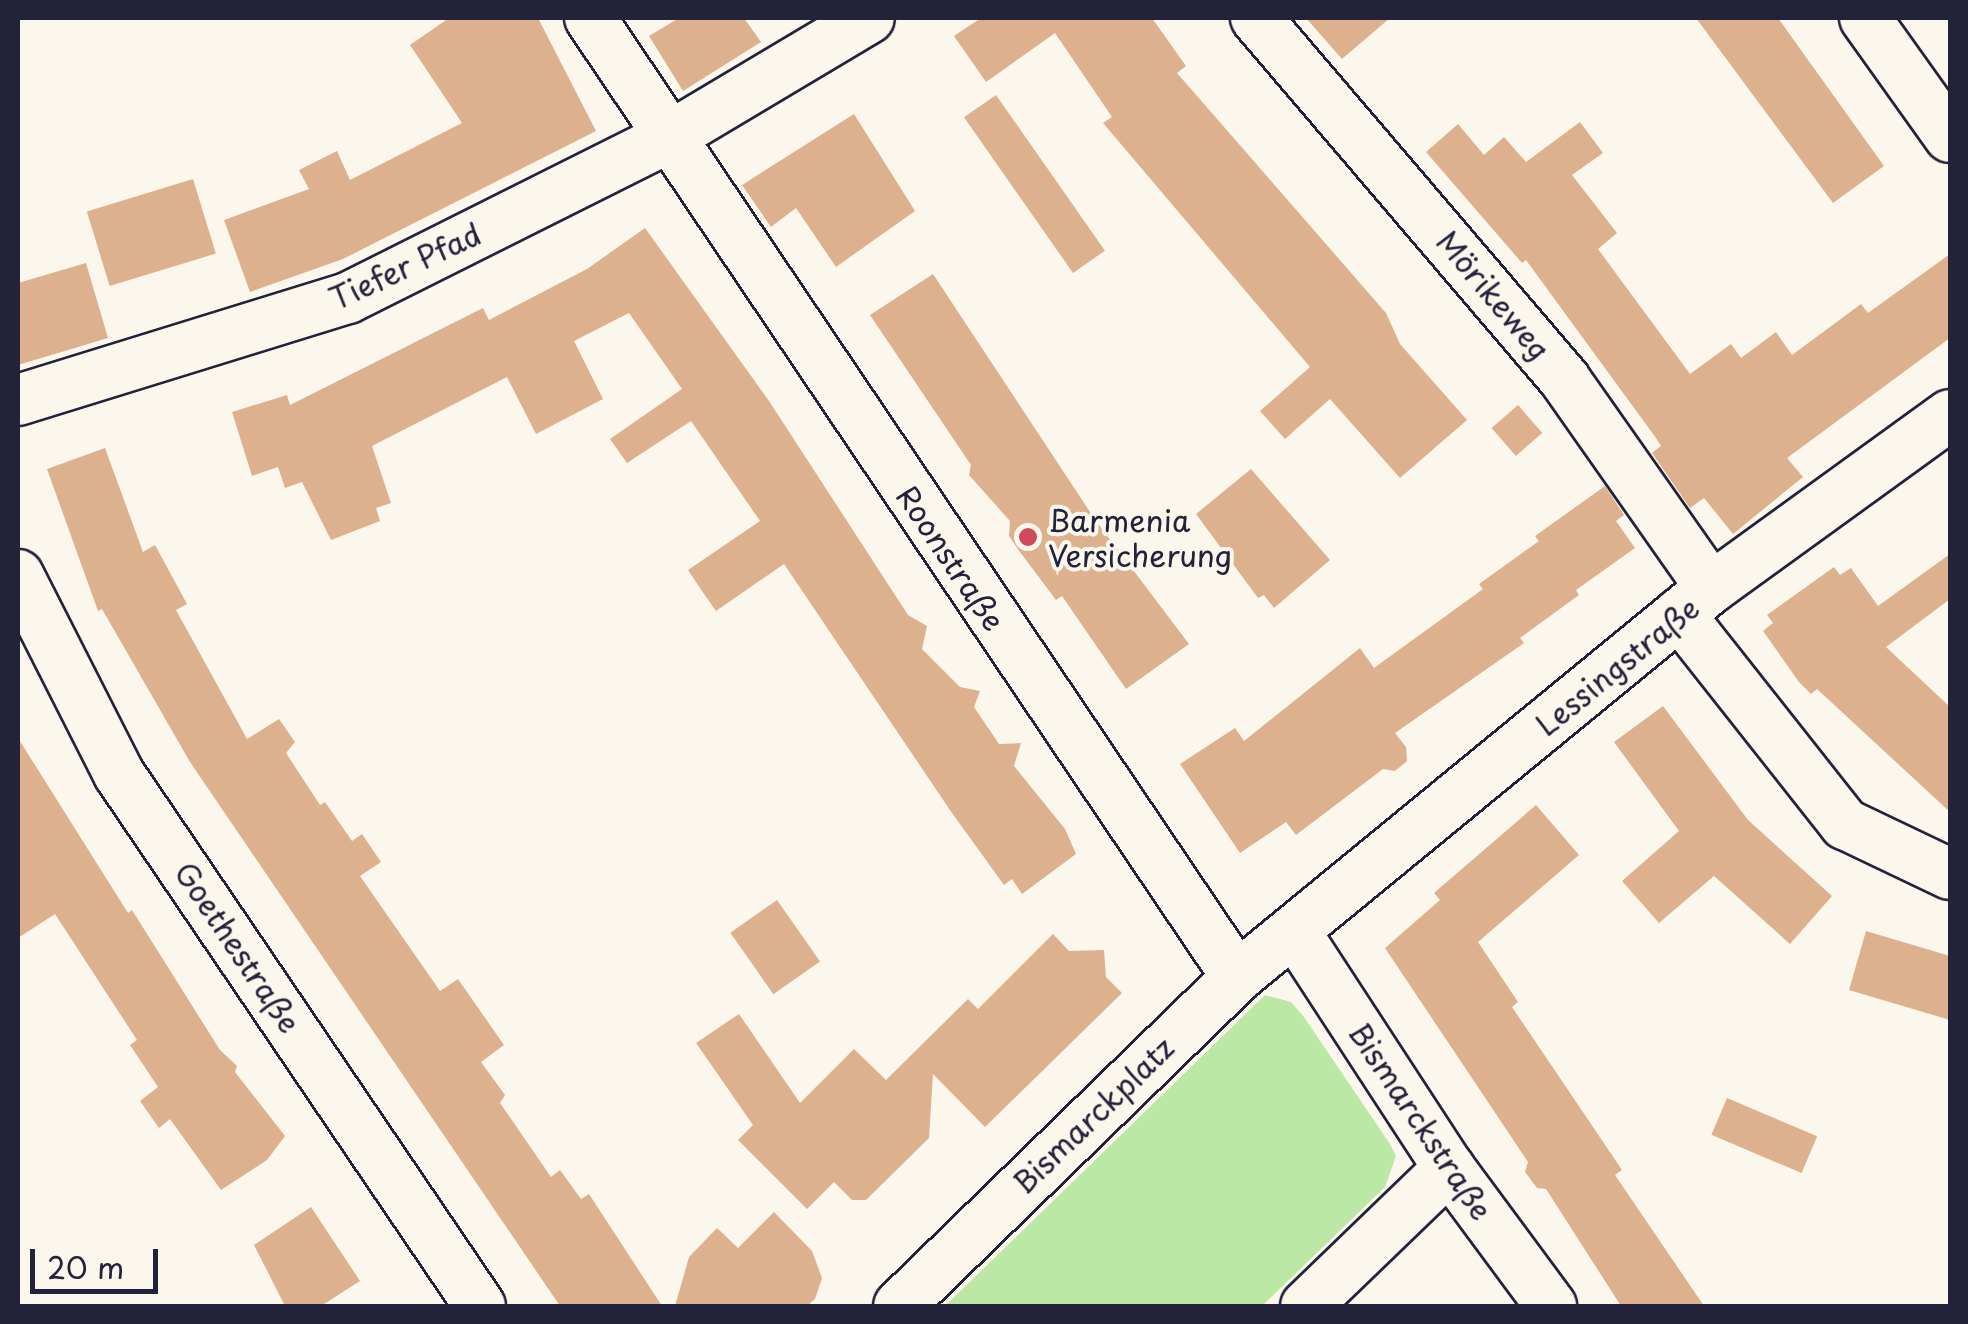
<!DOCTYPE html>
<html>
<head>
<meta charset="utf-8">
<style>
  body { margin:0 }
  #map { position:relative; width:1968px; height:1324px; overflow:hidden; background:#fbf7ec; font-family:"Playpen Sans",sans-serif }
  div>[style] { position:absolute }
  .green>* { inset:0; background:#bce8a5 }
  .building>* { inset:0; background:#deb18e; transform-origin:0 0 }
  .roads { filter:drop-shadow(2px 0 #22223b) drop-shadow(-2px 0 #22223b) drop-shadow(0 2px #22223b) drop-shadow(0 -2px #22223b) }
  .minor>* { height:50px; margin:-25px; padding:0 25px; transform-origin:25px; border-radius:25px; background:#fbf7ec }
  .dots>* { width:28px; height:28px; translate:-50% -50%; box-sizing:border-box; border:5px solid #fbf7ec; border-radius:50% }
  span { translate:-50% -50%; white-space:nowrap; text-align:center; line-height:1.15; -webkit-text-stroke:8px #fbf7ec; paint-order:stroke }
  .street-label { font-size:30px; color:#22223b }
  .poi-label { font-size:30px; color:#22223b }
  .left { translate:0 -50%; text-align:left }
  .frame { position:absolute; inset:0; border:20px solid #22223b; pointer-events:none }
  .scale { position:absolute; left:30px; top:1249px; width:128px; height:45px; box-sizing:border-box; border:5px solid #22223b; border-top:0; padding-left:12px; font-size:30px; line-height:35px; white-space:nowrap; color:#22223b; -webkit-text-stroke:8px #fbf7ec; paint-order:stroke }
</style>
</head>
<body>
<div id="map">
  <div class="green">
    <i style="clip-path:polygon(1265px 995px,1291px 1002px,1304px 1017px,1390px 1144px,1396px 1156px,1385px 1187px,1262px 1306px,945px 1306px)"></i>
  </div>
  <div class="building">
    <i style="clip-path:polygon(449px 18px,538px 18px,596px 131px,343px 259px,250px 292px,224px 220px,309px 189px,299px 170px,337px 151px,350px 180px,462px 123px,410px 45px)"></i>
    <i style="clip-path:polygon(679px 18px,744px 18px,761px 42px,683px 91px,649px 36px)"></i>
    <i style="clip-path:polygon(981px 18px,1152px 18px,1186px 66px,1177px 73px,1386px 313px,1400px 344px,1467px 420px,1400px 478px,1330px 399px,1285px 439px,1260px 411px,1310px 367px,1103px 123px,1112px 117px,1055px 33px,986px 82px,954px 36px)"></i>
    <i style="clip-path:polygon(1306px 18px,1390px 18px,1342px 59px)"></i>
    <i style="clip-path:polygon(1696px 18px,1778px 18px,1884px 166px,1833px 203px)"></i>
    <i style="left:996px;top:95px;width:190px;height:39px;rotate:55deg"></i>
    <i style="clip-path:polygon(854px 114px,915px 211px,836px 267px,796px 208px,771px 227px,742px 185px)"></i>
    <i style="clip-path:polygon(1580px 122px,1603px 153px,1572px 175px,1617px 233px,1598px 249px,1690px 374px,1731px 344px,1741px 358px,1776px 332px,1792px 355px,1861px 304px,1868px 313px,1950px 254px,1950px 338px,1787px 458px,1803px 477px,1733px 534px,1704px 498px,1690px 508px,1652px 453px,1661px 446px,1656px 438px,1526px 260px,1522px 263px,1426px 152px,1458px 124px,1484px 155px,1504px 137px,1526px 162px)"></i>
    <i style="left:193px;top:179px;width:78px;height:111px;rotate:73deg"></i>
    <i style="clip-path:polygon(645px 228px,769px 401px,908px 615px,927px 626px,922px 649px,960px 687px,980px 691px,974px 707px,999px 744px,1021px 743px,1014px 766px,1065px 829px,1076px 854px,1022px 894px,1012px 879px,1004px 885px,952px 813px,784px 564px,716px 611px,702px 591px,688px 570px,760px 521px,691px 421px,627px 463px,610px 439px,682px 389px,629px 313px,574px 341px,603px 399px,536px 434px,507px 377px,372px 446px,391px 503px,376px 508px,380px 521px,331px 540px,302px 482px,285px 488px,278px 467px,252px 476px,232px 412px,287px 395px,290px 405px,483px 308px,489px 320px,587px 269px)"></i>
    <i style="clip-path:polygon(86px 263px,108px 338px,18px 365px,18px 283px)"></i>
    <i style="clip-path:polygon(933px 274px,1096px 521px,1189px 644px,1126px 689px,1062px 596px,1056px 600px,1020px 552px,1009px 536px,1010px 521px,969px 475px,971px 465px,870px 315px)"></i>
    <i style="left:1518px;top:405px;width:37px;height:35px;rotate:49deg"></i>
    <i style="clip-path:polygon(105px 448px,143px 552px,155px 545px,187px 604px,176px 610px,247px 739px,279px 719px,295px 742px,286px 753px,320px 805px,325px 802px,352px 841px,362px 834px,381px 862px,360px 876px,440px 991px,458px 979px,504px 1045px,481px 1062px,505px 1095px,500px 1103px,551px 1177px,560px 1170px,581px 1199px,589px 1194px,662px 1306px,560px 1306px,190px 762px,102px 609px,98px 611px,47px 469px)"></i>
    <i style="clip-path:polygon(1251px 469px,1330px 560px,1274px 608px,1264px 595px,1258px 598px,1196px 514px)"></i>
    <i style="clip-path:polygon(1605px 486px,1624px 515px,1616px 521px,1635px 548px,1576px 590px,1579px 595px,1520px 638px,1524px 643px,1395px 733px,1406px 747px,1407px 761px,1395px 771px,1383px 769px,1296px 835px,1286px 822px,1240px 853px,1180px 764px,1235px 728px,1244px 741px,1360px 648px,1374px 668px,1483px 589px,1479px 584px,1539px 541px,1535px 536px)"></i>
    <i style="clip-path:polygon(1950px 554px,1950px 599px,1886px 647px,1950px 707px,1950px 812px,1817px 689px,1811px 694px,1799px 682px,1763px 631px,1773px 623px,1767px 615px,1834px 567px,1840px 575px,1851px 568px,1878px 606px)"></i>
    <i style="clip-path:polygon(1663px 706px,1748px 820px,1832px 896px,1790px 944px,1714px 876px,1659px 923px,1622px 881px,1679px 831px,1614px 742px)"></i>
    <i style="clip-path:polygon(18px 738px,128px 913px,132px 910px,220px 1050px,237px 1066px,235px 1072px,285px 1136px,267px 1160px,221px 1190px,170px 1119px,159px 1128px,140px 1101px,158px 1087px,130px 1045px,137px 1040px,55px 914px,18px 938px)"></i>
    <i style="clip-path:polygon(1536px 805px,1579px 855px,1478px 942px,1518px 1002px,1512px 1007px,1622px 1170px,1615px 1175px,1704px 1306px,1621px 1306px,1546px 1189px,1537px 1188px,1525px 1172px,1528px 1162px,1385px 948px,1440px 900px,1434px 893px)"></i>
    <i style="left:777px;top:900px;width:75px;height:57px;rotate:55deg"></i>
    <i style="clip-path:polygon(1866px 931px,1950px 956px,1950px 1020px,1849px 990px)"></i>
    <i style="clip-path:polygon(1053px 934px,1069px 951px,1104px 950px,1106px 977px,1122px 993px,985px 1127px,933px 1074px,929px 1138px,866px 1200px,852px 1200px,834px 1182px,807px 1209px,738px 1140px,753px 1125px,696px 1043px,739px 1014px,800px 1103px,854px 1049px,886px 1080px,968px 999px,978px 1009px)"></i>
    <i style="left:1727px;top:1098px;width:98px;height:40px;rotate:23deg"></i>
    <i style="clip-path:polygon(311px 1207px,360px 1281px,321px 1306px,285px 1306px,254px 1245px)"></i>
    <i style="clip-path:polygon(774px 1212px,812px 1251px,822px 1278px,815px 1299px,807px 1306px,675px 1306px,689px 1257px,717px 1228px,738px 1248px)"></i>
  </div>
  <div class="roads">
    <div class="minor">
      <i style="left:590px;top:18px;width:1157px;rotate:55.99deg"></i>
      <i style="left:1256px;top:18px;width:476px;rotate:49.5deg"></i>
      <i style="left:1565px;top:380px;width:254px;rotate:54.9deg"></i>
      <i style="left:1865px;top:18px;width:146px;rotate:54.5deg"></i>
      <i style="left:18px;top:400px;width:345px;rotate:-17.2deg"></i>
      <i style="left:348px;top:298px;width:356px;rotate:-26.6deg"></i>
      <i style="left:666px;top:139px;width:236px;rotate:-30.8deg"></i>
      <i style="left:18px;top:575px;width:223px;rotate:63.1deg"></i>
      <i style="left:119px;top:774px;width:643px;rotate:55.84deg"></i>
      <i style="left:1679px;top:614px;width:268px;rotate:51.7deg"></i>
      <i style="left:1845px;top:824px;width:116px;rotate:25.5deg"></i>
      <i style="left:1295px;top:932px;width:282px;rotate:56.9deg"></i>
      <i style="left:1449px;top:1168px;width:172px;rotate:53.5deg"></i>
      <i style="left:899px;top:1306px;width:472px;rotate:-44.2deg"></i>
      <i style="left:1237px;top:977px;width:613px;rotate:-39.37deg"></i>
      <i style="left:1711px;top:588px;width:295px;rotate:-35.9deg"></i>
      <i style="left:1306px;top:1306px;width:199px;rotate:-44deg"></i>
    </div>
  </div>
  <div class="dots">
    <i style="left:1028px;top:537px;background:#d1495b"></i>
  </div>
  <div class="street-label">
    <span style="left:405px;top:266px;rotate:-25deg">Tiefer Pfad</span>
    <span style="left:1494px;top:295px;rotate:50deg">Mörikeweg</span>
    <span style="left:951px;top:558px;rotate:56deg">Roonstraße</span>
    <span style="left:1617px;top:666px;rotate:-39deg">Lessingstraße</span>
    <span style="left:238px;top:947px;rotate:56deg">Goethestraße</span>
    <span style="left:1093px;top:1115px;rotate:-44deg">Bismarckplatz</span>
    <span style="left:1421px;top:1121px;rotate:56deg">Bismarckstraße</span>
  </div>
  <div class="poi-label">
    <span class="left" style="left:1048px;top:537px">Barmenia<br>Versicherung</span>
  </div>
  <div class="frame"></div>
  <div class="scale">20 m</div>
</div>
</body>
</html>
